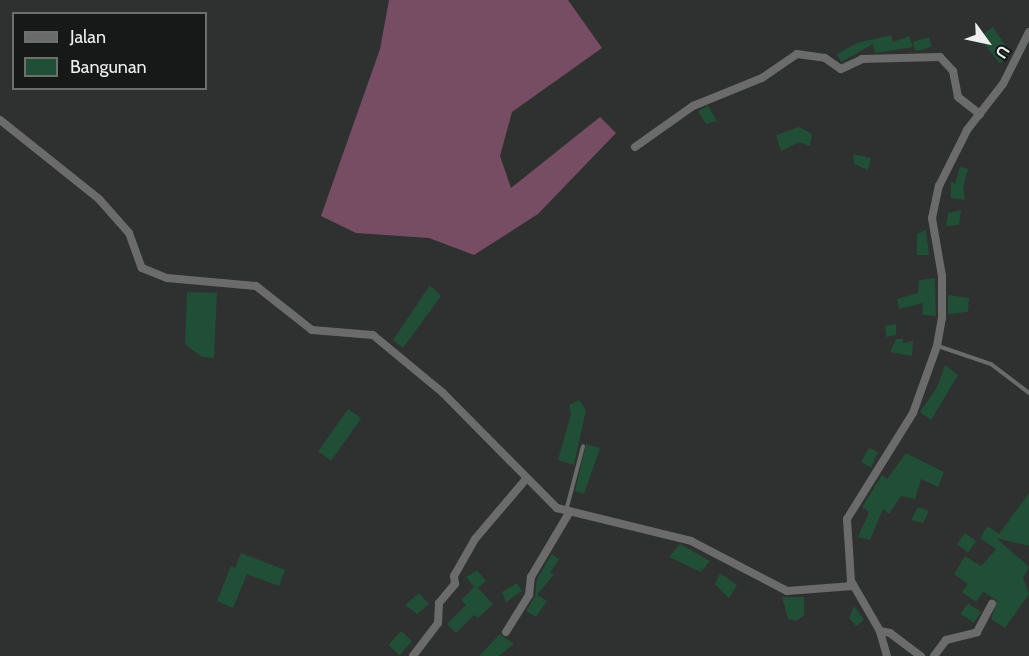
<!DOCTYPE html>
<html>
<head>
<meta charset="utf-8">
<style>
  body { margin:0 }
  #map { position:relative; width:1029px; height:656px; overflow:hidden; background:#2e312f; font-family:Cabin,sans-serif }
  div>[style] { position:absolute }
  .forest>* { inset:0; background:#774d63 }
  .building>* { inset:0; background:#214e37; transform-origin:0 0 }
  .service>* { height:4px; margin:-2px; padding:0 2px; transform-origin:2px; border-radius:2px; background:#6a6b6a }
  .minor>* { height:8px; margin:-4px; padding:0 4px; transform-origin:4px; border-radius:4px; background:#6a6b6a }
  span { translate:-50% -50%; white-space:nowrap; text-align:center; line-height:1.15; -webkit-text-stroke:4.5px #171818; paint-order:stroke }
  .legend { position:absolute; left:12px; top:12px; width:195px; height:78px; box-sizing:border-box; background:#171818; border:2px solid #6d6e6e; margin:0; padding:8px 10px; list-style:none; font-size:18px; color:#eeefee }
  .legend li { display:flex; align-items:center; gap:12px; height:30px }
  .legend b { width:30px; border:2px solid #6d6e6e }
  .north { position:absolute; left:957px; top:12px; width:60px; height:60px; -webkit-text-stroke:4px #171818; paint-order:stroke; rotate:123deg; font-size:16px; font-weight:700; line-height:24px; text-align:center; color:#eeefee }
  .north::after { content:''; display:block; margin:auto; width:21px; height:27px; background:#eeefee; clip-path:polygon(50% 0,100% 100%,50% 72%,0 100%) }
</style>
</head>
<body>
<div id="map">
  <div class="forest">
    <i style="clip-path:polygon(389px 0,568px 0,602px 48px,512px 112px,500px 156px,511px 188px,600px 117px,616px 133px,538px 214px,474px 255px,429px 238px,356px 233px,321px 216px,380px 49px)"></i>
  </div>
  <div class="building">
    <i style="clip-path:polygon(993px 27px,1011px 54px,1000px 64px,979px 37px)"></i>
    <i style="clip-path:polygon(891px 35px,893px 42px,909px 36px,913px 47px,875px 53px,873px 44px,841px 62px,837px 54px,857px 43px)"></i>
    <i style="left:929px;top:37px;width:10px;height:17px;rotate:73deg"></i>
    <i style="clip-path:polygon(708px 106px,717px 121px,706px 124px,698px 111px)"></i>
    <i style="clip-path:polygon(799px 127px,812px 134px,810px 146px,799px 142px,781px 151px,776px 135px)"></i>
    <i style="clip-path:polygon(853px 154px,871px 158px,868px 170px,854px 164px)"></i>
    <i style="clip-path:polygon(960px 167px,968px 169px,963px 187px,965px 200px,951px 198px,951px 181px,955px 184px)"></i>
    <i style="clip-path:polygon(961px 210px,959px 225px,946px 226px,948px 213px)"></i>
    <i style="clip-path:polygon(926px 230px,929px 255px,917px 255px,917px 234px)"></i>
    <i style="clip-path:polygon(935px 278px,936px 316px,922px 315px,923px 303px,899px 309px,897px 299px,918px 293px,919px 280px)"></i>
    <i style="clip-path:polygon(430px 285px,441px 296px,403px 348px,393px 340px)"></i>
    <i style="clip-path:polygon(187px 292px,217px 293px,214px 358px,202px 357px,185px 344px)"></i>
    <i style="clip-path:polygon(948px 295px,969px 298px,968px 312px,948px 314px)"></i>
    <i style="clip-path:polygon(896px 324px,896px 335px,886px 337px,885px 326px)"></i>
    <i style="clip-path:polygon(896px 339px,903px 339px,903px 343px,913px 341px,912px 356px,890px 352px)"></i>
    <i style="clip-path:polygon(945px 365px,958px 375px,931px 420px,920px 412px,937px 387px)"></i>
    <i style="clip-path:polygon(579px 400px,586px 410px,574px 465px,558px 460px,571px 414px,569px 405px)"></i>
    <i style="left:348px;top:409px;width:16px;height:52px;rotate:35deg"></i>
    <i style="clip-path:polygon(586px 444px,600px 448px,584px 494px,575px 491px)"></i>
    <i style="clip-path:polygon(869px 448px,878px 452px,871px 468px,861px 462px)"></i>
    <i style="clip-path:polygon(906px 453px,944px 472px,938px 487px,921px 479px,915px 499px,901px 496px,889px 514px,883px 509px,870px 540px,858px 537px,869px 512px,862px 507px,882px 475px,887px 479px)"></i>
    <i style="clip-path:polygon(1029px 493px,1029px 546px,996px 538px,1029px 567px,1023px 578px,1029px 594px,1005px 628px,991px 619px,997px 600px,983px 592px,976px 602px,962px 592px,968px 584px,954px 574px,965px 556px,981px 566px,984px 563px,996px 549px,980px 538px,988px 526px,999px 534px)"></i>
    <i style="clip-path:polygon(918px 507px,929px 511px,923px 523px,911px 520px)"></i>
    <i style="left:965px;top:533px;width:14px;height:14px;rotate:36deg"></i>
    <i style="clip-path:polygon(680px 544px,710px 561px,701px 572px,669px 557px)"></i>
    <i style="clip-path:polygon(241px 553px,285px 570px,279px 586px,247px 574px,233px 608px,217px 601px,231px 566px,235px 568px)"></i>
    <i style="clip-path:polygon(552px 554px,559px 559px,550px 573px,554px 574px,537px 595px,547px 601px,536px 617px,526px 611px,535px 596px,537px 579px)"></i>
    <i style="clip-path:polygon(477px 570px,486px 581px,478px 588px,493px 604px,478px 618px,474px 615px,456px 633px,447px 624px,466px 605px,461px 600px,474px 587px,466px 577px)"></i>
    <i style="clip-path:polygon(720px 573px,737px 585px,729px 598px,715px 584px)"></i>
    <i style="clip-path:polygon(517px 583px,522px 591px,506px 602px,502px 592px)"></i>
    <i style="clip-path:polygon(419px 593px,429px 604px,417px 614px,405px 605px)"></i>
    <i style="clip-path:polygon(782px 597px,804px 597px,804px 615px,797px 621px,788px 619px)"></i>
    <i style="left:968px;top:603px;width:16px;height:13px;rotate:35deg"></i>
    <i style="clip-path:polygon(854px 606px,864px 620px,856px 626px,849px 618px)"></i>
    <i style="left:401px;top:631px;width:15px;height:19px;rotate:42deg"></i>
    <i style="clip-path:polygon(500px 634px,514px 644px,499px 656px,479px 656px)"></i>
  </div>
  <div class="service">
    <i style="left:938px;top:346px;width:56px;rotate:18.8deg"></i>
    <i style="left:991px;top:364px;width:48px;rotate:37.3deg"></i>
    <i style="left:566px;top:511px;width:67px;rotate:-75.3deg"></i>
  </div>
  <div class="minor">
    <i style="left:0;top:120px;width:127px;rotate:38.6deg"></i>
    <i style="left:99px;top:199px;width:45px;rotate:48.6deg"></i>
    <i style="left:129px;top:233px;width:37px;rotate:70deg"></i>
    <i style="left:142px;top:268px;width:27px;rotate:22deg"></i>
    <i style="left:167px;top:278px;width:89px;rotate:5.1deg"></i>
    <i style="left:256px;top:286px;width:71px;rotate:38.2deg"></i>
    <i style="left:312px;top:330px;width:61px;rotate:4.7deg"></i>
    <i style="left:373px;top:335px;width:91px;rotate:39.6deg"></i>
    <i style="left:443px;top:393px;width:162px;rotate:45.3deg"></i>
    <i style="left:557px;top:508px;width:138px;rotate:13.8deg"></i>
    <i style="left:691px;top:541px;width:108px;rotate:27.5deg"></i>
    <i style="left:787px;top:591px;width:66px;rotate:-4.3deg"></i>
    <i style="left:635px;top:147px;width:71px;rotate:-35.3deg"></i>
    <i style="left:693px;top:106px;width:74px;rotate:-22.1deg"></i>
    <i style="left:762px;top:78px;width:42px;rotate:-34.4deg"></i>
    <i style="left:797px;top:54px;width:28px;rotate:8deg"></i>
    <i style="left:825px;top:58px;width:19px;rotate:35deg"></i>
    <i style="left:841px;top:69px;width:23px;rotate:-25deg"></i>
    <i style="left:862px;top:59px;width:78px;rotate:-1.5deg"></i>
    <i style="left:940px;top:57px;width:19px;rotate:47deg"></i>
    <i style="left:953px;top:71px;width:26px;rotate:79deg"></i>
    <i style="left:958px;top:97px;width:28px;rotate:38deg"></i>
    <i style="left:880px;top:631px;width:10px;rotate:11deg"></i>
    <i style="left:890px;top:633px;width:39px;rotate:37deg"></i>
    <i style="left:506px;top:632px;width:44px;rotate:-58.1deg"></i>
    <i style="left:529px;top:595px;width:18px;rotate:-84deg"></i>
    <i style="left:531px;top:577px;width:74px;rotate:-59.3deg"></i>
    <i style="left:413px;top:656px;width:41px;rotate:-52.9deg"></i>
    <i style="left:438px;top:623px;width:20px;rotate:-87deg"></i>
    <i style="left:439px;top:603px;width:25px;rotate:-50deg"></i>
    <i style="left:455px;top:584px;width:8px;rotate:-97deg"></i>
    <i style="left:454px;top:576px;width:43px;rotate:-60.4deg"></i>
    <i style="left:475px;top:539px;width:79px;rotate:-49.6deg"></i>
    <i style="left:887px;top:656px;width:26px;rotate:-106deg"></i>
    <i style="left:880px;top:631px;width:58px;rotate:-120.1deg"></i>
    <i style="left:851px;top:581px;width:62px;rotate:-93.7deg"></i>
    <i style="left:847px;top:519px;width:125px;rotate:-58.1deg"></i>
    <i style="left:913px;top:413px;width:71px;rotate:-70.3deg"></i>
    <i style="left:937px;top:346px;width:28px;rotate:-80deg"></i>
    <i style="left:942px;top:318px;width:42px;rotate:-90deg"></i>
    <i style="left:942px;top:276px;width:59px;rotate:-99.8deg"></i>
    <i style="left:932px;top:218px;width:33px;rotate:-78deg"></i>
    <i style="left:939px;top:186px;width:63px;rotate:-63.4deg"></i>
    <i style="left:967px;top:130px;width:58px;rotate:-52deg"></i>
    <i style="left:1003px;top:84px;width:58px;rotate:-63.4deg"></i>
    <i style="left:934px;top:656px;width:20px;rotate:-53deg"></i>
    <i style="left:946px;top:640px;width:32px;rotate:-14deg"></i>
    <i style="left:977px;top:632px;width:32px;rotate:-62deg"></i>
  </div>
  <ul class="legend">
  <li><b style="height:8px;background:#6a6b6a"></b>Jalan</li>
  <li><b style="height:16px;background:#214e37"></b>Bangunan</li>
  </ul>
  <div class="north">U</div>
</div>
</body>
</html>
